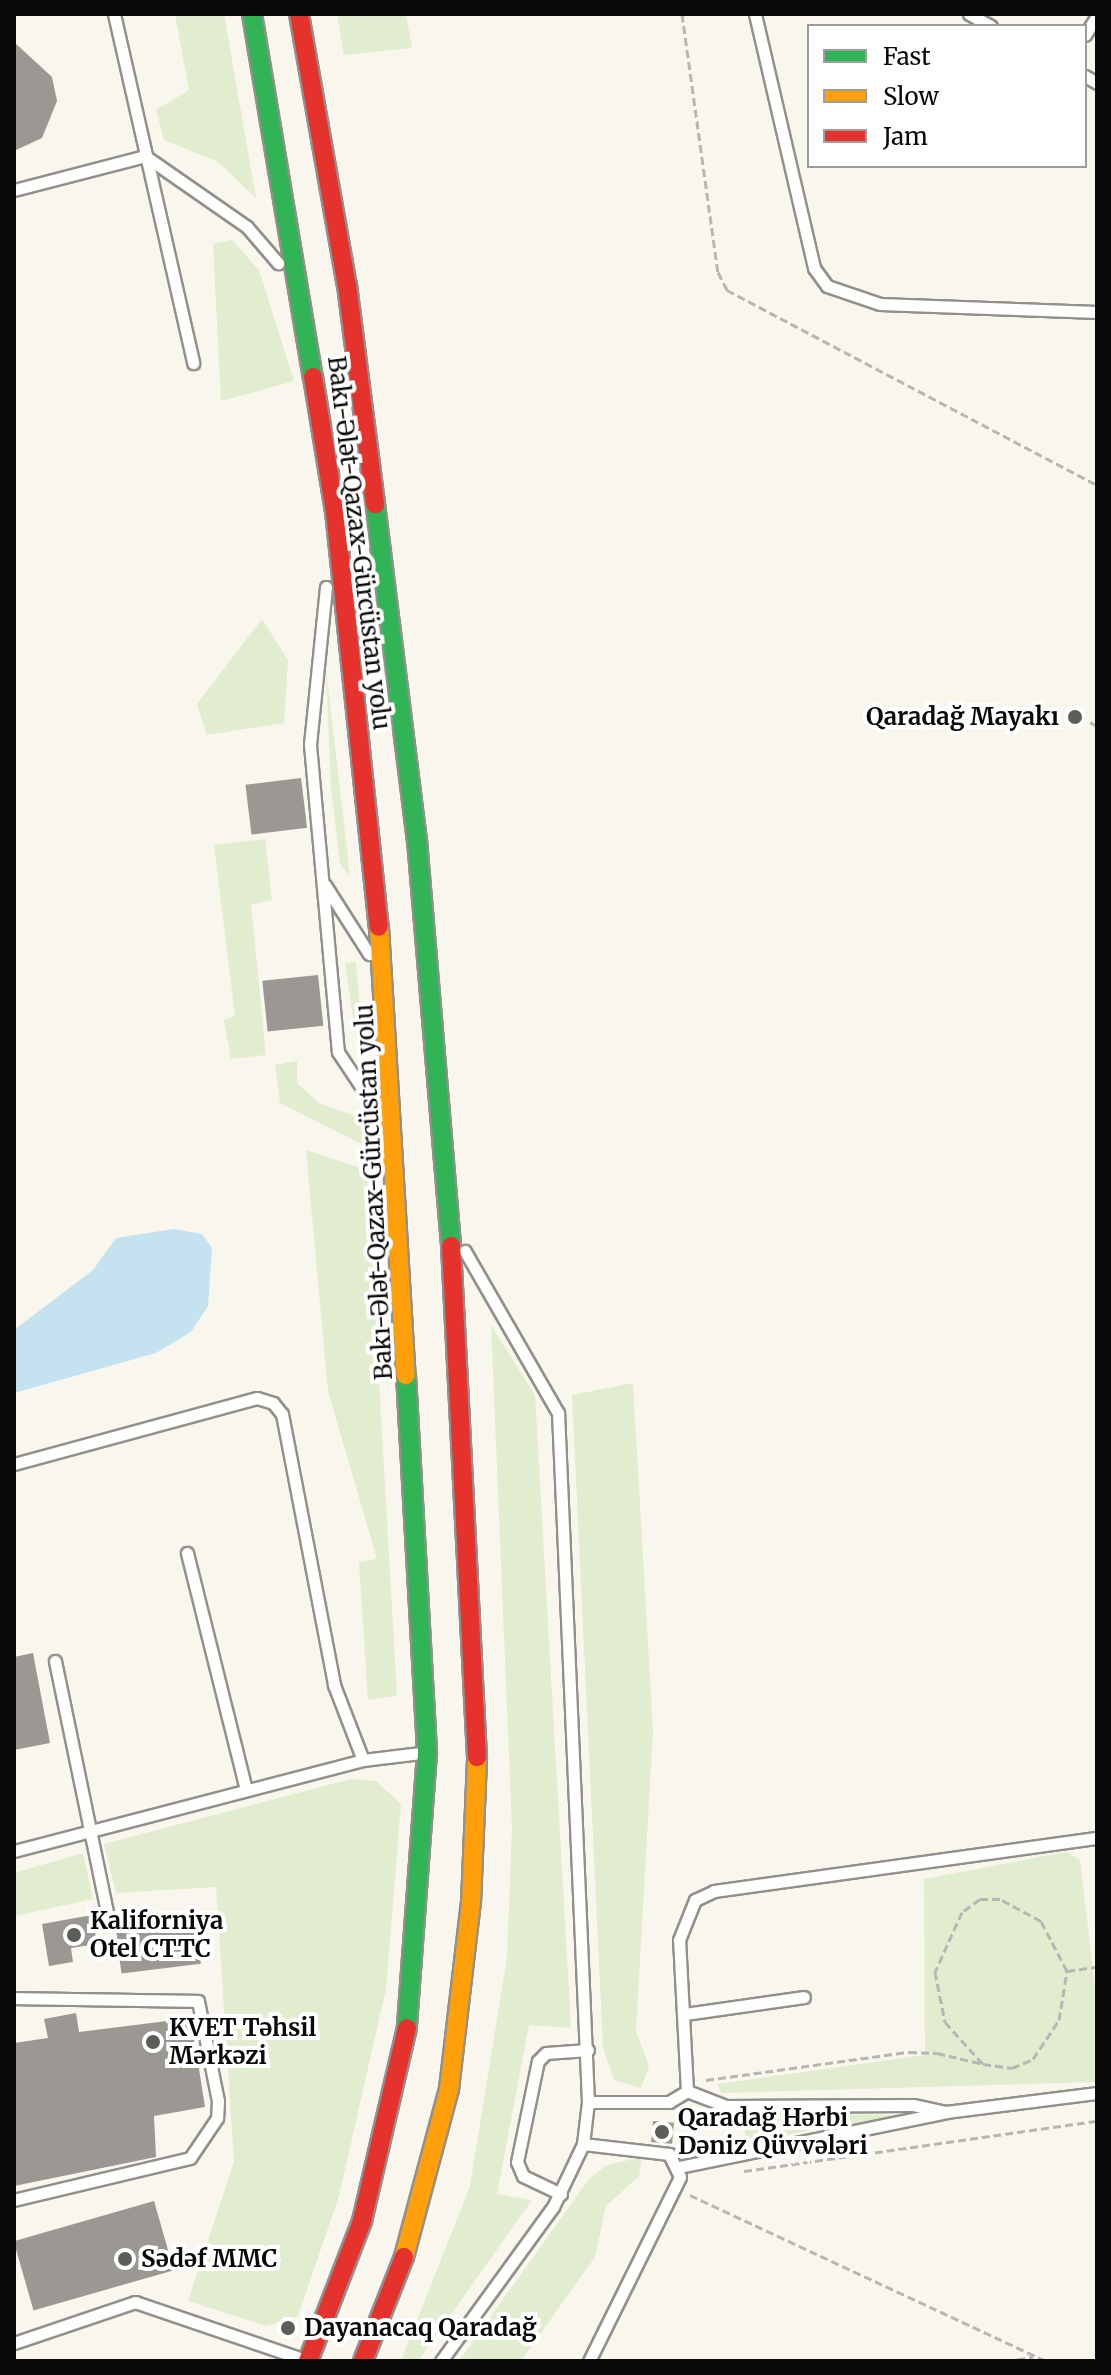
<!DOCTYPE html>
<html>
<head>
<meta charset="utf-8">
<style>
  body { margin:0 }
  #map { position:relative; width:1111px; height:2375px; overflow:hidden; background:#f9f6ed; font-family:Merriweather,serif }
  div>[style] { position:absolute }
  .green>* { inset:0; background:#e1edce }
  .water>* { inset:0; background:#c5e2f1 }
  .building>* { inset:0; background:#9b9894; transform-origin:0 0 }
  .path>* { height:3px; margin-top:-1.5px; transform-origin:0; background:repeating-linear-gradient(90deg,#b7b6b5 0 8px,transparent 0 12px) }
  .roads { filter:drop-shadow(2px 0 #92908c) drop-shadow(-2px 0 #92908c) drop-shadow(0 2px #92908c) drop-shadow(0 -2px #92908c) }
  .lane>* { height:11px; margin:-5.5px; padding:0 5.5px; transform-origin:5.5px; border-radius:5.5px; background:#fefefc }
  .fast>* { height:18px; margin:-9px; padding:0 9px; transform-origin:9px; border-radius:9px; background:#30b455 }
  .slow>* { height:18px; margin:-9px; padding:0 9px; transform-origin:9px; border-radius:9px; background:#ff9f0a }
  .jam>* { height:18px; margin:-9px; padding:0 9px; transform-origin:9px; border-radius:9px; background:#e5322d }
  .dots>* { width:22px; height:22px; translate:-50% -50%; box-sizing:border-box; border:4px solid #fff; border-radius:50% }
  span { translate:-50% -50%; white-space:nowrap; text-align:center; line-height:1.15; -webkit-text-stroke:8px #fff; paint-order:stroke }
  .street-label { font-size:24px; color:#0a0a0a }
  .poi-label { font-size:24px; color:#0a0a0a; font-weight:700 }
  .right { translate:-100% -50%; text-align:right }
  .left { translate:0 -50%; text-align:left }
  .frame { position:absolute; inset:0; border:16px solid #0a0a0a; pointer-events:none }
  .legend { position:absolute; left:807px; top:24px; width:280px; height:144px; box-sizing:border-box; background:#fff; border:2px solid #9d9d9d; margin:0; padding:10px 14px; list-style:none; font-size:24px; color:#0a0a0a }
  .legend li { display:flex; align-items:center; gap:16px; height:40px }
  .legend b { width:40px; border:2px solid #9d9d9d }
</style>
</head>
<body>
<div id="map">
  <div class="green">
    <i style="clip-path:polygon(175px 14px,224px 14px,256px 198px,218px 162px,164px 140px,156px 110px,189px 90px)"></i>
    <i style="clip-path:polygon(337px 14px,406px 14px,412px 48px,344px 55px)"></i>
    <i style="clip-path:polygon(232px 240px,259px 270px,294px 381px,221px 401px,213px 244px)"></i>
    <i style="clip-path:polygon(262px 619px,288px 660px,284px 723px,207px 735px,197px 704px)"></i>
    <i style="clip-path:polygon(326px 669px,350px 876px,340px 864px,331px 788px)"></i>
    <i style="clip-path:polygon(265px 839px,272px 900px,251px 905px,266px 1055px,231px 1059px,224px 1020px,235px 1016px,214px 845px)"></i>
    <i style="clip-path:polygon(356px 962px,364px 1054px,359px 1057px,345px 963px)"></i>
    <i style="clip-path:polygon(297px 1061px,297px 1083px,319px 1103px,366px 1120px,367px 1147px,280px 1103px,275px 1065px)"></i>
    <i style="clip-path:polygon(306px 1150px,367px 1170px,397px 1696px,368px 1700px,359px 1562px,377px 1559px,328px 1391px)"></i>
    <i style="clip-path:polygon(491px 1325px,535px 1395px,571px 2028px,529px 2025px,497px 2194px,532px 2200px,418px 2361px,401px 2361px,470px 2186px,507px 1957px,512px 1828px)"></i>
    <i style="clip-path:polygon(633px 1383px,653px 1731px,636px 2031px,649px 2066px,641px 2088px,614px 2080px,603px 2048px,572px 1395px)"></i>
    <i style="clip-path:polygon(351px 1779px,376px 1781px,401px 1804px,386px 1989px,339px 2196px,298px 2316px,266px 2326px,188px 2301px,234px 2162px,216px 1887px,116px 1893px,104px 1844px)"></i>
    <i style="clip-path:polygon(1066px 1852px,1080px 1860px,1097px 2003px,1097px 2082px,721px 2093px,717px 2084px,925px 2055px,924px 1879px)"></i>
    <i style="clip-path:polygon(83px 1853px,93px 1899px,14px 1916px,14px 1873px)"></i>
    <i style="clip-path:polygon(743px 2114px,907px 2115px,746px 2141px)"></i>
    <i style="clip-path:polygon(642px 2157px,639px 2176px,606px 2206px,595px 2257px,521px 2361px,459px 2361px,589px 2179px,607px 2165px)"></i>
  </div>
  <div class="water">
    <i style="clip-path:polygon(174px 1229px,202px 1234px,212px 1248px,208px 1306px,191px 1332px,156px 1353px,14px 1393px,14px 1330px,93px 1270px,116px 1238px)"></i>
  </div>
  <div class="building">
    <i style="clip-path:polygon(14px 42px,52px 77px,57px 101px,42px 138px,14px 151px)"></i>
    <i style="left:301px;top:778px;width:50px;height:56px;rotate:83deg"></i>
    <i style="left:318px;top:975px;width:51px;height:56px;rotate:84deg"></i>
    <i style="clip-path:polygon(33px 1653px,50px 1743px,14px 1750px,14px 1657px)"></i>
    <i style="clip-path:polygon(92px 1915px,97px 1944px,71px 1948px,73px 1962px,49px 1966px,42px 1924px)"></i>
    <i style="left:195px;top:1916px;width:48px;height:80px;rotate:83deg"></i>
    <i style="clip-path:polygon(76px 2013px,79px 2032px,191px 2018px,205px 2107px,154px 2116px,156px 2157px,14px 2186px,14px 2043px,48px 2038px,44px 2019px)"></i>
    <i style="left:653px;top:2121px;width:21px;height:21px;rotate:5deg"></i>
    <i style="left:154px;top:2201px;width:72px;height:146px;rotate:74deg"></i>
  </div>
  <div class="path">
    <i style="left:682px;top:14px;width:260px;rotate:82.1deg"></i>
    <i style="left:718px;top:272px;width:20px;rotate:63deg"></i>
    <i style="left:727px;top:290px;width:418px;rotate:27.8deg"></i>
    <i style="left:1090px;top:722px;width:8px;rotate:30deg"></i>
    <i style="left:1067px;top:1971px;width:30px;rotate:-8deg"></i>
    <i style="left:706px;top:2080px;width:205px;rotate:-7.9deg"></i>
    <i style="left:909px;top:2052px;width:28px;rotate:2deg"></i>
    <i style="left:937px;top:2053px;width:47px;rotate:13.4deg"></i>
    <i style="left:983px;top:2064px;width:29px;rotate:8deg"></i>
    <i style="left:1012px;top:2068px;width:23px;rotate:-23deg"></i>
    <i style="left:1033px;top:2059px;width:47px;rotate:-56.3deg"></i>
    <i style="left:1059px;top:2020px;width:50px;rotate:-80.7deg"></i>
    <i style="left:1067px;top:1971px;width:56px;rotate:-117.5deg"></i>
    <i style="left:1041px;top:1921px;width:47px;rotate:-151.8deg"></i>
    <i style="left:1000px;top:1899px;width:20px;rotate:180deg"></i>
    <i style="left:980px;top:1899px;width:22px;rotate:144deg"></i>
    <i style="left:962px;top:1912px;width:66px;rotate:114.2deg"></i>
    <i style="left:935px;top:1972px;width:51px;rotate:78.7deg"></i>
    <i style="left:945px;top:2022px;width:57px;rotate:47.9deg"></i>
    <i style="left:744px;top:2171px;width:357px;rotate:-8.1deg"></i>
    <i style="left:690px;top:2195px;width:393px;rotate:25deg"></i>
    <i style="left:1005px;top:2361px;width:28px;rotate:-8deg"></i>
  </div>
  <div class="roads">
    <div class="lane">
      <i style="left:114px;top:14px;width:358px;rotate:77.2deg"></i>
      <i style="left:755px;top:14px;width:261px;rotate:76.9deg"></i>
      <i style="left:814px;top:268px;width:22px;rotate:54deg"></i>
      <i style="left:827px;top:286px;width:56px;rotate:18.8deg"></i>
      <i style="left:880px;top:304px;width:217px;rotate:2.1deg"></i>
      <i style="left:969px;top:14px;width:25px;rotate:29deg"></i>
      <i style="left:1085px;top:35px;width:22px;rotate:-58deg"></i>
      <i style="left:1085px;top:76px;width:14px;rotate:30deg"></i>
      <i style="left:14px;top:190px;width:135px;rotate:-14.5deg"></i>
      <i style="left:145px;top:156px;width:124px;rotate:34.8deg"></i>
      <i style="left:247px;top:227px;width:48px;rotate:49.3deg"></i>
      <i style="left:326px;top:587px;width:159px;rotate:95.8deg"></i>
      <i style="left:310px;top:745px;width:308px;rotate:84.8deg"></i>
      <i style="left:338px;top:1052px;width:76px;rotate:56.3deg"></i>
      <i style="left:325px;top:885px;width:82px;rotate:57.5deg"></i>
      <i style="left:14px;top:1464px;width:252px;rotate:-15.2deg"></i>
      <i style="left:257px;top:1398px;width:17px;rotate:17deg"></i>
      <i style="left:273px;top:1403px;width:14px;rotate:51deg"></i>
      <i style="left:282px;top:1414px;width:276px;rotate:79.1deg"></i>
      <i style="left:334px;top:1685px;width:80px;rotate:68.9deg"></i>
      <i style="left:187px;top:1553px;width:243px;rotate:76deg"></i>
      <i style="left:55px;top:1661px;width:255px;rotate:78.3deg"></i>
      <i style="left:14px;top:1851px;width:361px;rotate:-14.6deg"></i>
      <i style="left:363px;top:1760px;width:58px;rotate:-6.9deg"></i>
      <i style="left:14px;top:1998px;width:184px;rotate:0.9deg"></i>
      <i style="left:198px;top:2001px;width:102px;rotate:78.7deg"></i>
      <i style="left:218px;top:2101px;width:17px;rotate:93deg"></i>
      <i style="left:217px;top:2118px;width:48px;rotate:124deg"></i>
      <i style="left:190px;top:2158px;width:181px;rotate:166.6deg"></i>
      <i style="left:685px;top:2014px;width:120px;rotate:-8.1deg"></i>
      <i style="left:687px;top:2091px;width:42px;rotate:21deg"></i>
      <i style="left:726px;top:2106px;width:187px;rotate:-0.3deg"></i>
      <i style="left:913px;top:2105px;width:34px;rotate:12deg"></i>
      <i style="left:946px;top:2112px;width:152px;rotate:-7.2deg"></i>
      <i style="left:588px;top:2102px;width:81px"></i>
      <i style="left:669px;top:2102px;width:21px;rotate:-31deg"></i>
      <i style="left:687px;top:2091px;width:151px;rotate:-93deg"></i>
      <i style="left:679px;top:1940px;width:43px;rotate:-68.2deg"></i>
      <i style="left:695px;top:1900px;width:21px;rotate:-25deg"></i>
      <i style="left:714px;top:1891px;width:387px;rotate:-7.9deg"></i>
      <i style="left:583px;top:2144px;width:87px;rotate:6.6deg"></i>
      <i style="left:669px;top:2154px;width:25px;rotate:64deg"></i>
      <i style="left:680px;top:2177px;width:205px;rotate:116.3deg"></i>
      <i style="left:679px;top:2167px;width:273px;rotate:-11.6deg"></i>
      <i style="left:561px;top:2194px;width:42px;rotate:-154.7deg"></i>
      <i style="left:523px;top:2176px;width:15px;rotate:-113deg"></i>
      <i style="left:517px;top:2162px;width:103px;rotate:-78.3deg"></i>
      <i style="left:538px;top:2061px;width:11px;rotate:-45deg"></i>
      <i style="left:546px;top:2053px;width:42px;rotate:-4.1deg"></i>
      <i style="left:14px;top:2343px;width:128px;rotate:-18.7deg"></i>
      <i style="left:135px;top:2302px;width:176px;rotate:18.8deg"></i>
      <i style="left:441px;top:2361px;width:190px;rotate:-54deg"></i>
      <i style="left:553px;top:2207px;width:70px;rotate:-64.5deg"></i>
      <i style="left:583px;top:2144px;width:42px;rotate:-83.2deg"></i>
      <i style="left:588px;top:2102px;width:690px;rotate:-92.49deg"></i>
      <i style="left:558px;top:1413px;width:187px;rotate:-119.9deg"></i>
    </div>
    <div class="fast">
      <i style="left:252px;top:14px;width:368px;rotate:80.5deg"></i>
      <i style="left:375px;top:504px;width:339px;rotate:82.9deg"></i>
      <i style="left:417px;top:840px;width:407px;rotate:85.2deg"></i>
      <i style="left:406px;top:1375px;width:379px;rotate:86.8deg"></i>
      <i style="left:427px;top:1753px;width:276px;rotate:94.2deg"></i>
    </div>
    <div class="slow">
      <i style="left:379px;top:927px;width:449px;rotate:86.6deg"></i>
      <i style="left:404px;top:2257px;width:174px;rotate:-75deg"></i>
      <i style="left:449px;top:2089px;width:187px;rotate:-83.3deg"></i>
      <i style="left:471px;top:1903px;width:146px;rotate:-87.6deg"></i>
    </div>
    <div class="jam">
      <i style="left:299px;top:14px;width:275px;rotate:80deg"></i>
      <i style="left:347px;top:285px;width:221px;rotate:82.7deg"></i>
      <i style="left:313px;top:377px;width:136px;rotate:80.7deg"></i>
      <i style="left:335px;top:511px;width:418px;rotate:84deg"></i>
      <i style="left:451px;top:1246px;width:512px;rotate:87.09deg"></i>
      <i style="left:308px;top:2361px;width:150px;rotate:-68.9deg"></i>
      <i style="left:362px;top:2221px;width:198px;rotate:-76.9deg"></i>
      <i style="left:363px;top:2361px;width:112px;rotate:-68.5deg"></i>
    </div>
  </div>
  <div class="dots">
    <i style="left:1075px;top:717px;background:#5e5d59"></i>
    <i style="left:74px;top:1935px;background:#5e5d59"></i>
    <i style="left:153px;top:2042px;background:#5e5d59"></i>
    <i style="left:662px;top:2132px;background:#5e5d59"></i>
    <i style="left:125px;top:2259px;background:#5e5d59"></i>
    <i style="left:288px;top:2328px;background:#5e5d59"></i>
  </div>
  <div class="street-label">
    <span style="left:359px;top:543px;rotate:83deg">Bakı-Ələt-Qazax-Gürcüstan yolu</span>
    <span style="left:374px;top:1192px;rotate:-93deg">Bakı-Ələt-Qazax-Gürcüstan yolu</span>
  </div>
  <div class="poi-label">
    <span class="right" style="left:1059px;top:717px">Qaradağ Mayakı</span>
    <span class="left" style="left:90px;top:1935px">Kaliforniya<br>Otel CTTC</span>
    <span class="left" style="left:169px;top:2042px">KVET Təhsil<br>Mərkəzi</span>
    <span class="left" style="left:678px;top:2132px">Qaradağ Hərbi<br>Dəniz Qüvvələri</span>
    <span class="left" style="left:141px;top:2259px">Sədəf MMC</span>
    <span class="left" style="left:304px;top:2328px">Dayanacaq Qaradağ</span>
  </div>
  <div class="frame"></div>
  <ul class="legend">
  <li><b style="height:10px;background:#30b455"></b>Fast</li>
  <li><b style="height:10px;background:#ff9f0a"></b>Slow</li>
  <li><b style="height:10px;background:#e5322d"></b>Jam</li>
  </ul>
</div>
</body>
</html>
